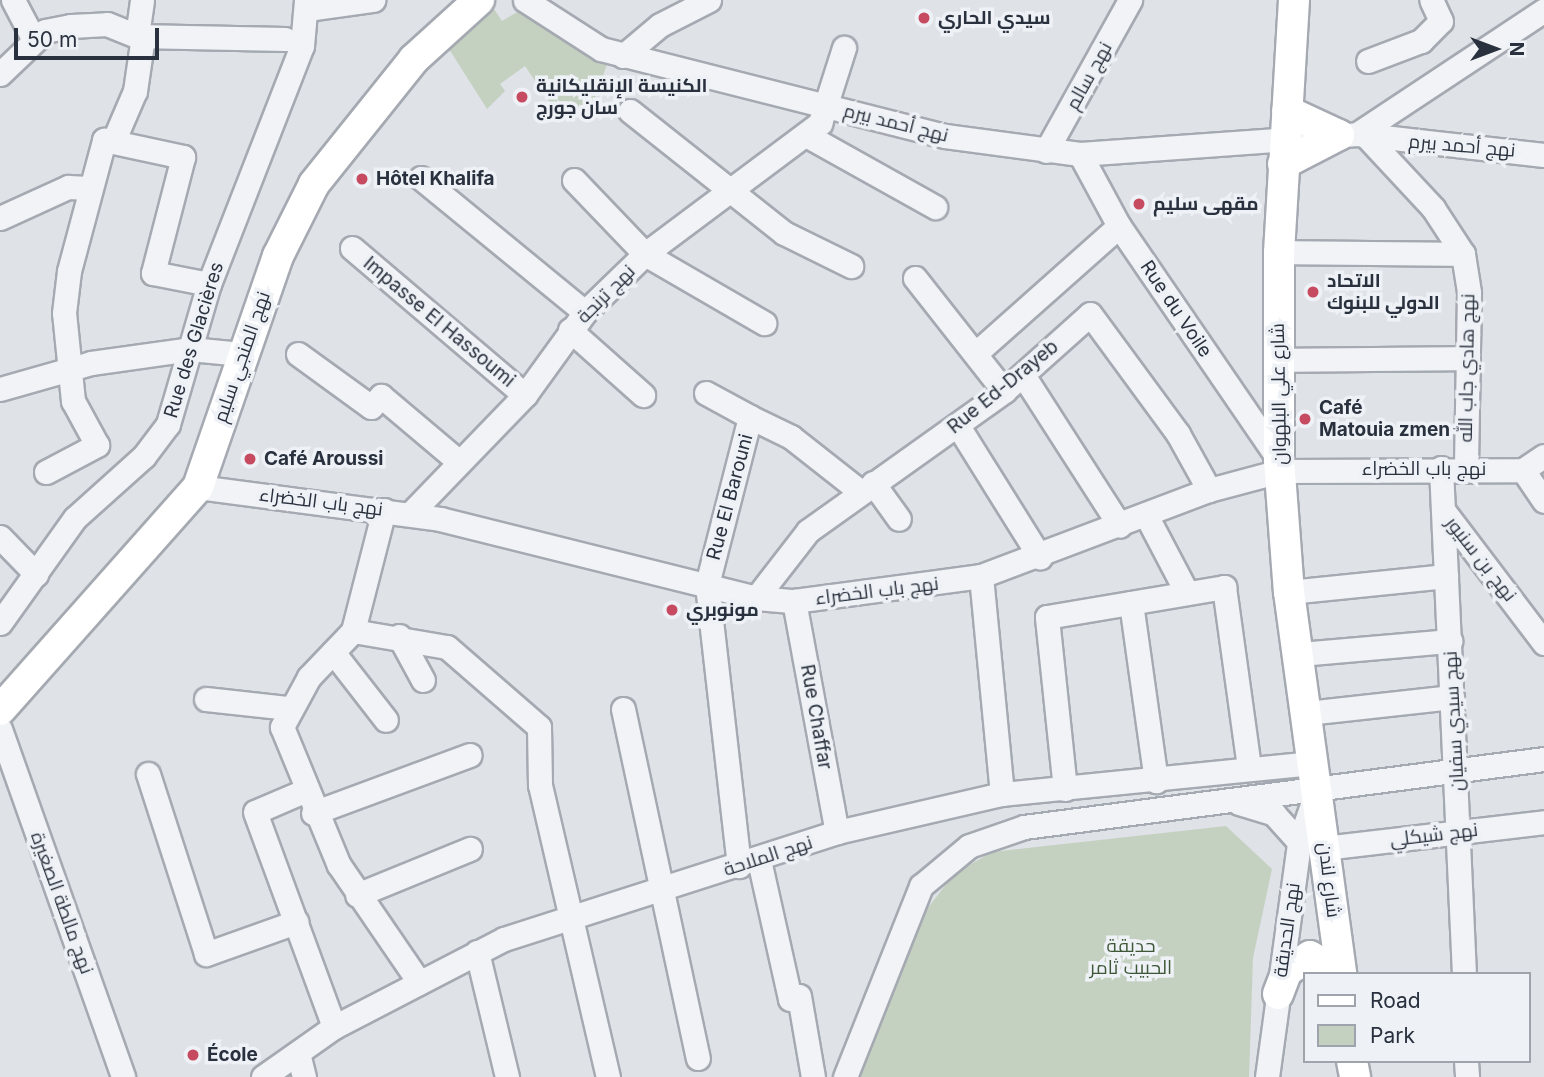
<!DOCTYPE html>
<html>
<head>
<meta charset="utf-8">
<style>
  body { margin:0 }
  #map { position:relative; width:1544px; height:1077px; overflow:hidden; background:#dfe2e7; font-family:Inter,Cairo,sans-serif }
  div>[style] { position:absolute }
  .green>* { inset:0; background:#c5d1c0 }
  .roads { filter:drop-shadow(2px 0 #a5a9b1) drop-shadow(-2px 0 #a5a9b1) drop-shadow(0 2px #a5a9b1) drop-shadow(0 -2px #a5a9b1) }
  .minor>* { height:23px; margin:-11.5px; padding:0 11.5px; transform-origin:11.5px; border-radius:11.5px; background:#f1f3f6 }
  .major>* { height:30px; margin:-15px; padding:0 15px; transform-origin:15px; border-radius:15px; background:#fff }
  .dots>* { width:19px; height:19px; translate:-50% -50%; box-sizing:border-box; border:4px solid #eef1f5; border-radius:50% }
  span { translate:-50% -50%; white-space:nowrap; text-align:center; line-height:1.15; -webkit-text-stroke:7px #eef1f5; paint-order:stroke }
  .poi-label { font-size:19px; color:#29313e; font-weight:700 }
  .left { translate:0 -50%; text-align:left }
  .street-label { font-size:19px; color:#29313e }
  .park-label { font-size:19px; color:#3e5837 }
  .legend { position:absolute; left:1303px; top:972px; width:228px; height:91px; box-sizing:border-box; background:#eef1f5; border:2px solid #9fa4ac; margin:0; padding:9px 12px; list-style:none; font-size:21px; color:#29313e }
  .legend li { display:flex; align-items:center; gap:14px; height:35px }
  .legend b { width:35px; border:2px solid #9fa4ac }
  .north { position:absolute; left:1460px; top:14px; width:70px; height:70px; -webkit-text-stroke:5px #eef1f5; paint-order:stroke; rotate:90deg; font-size:19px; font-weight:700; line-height:28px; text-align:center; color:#29313e }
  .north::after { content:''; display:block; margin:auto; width:24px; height:32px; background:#29313e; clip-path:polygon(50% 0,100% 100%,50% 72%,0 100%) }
  .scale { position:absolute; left:14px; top:28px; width:145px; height:32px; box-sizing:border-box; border:4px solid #29313e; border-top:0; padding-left:9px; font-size:21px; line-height:24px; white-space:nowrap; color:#29313e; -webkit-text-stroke:5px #eef1f5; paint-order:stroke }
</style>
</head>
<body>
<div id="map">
  <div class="green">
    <i style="clip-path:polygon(488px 0,502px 21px,527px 6px,609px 59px,593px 103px,562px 121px,525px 66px,500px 84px,505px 91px,487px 109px,442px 38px)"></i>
    <i style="clip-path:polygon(1226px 826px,1272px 869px,1253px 958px,1249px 1077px,860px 1077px,917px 922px,954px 874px,992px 852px)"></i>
  </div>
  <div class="roads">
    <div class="minor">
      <i style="left:13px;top:0;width:45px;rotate:62.3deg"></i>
      <i style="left:525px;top:0;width:90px;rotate:32.8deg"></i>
      <i style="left:601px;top:49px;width:355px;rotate:14.2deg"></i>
      <i style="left:945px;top:136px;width:136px;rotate:7.6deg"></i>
      <i style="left:1080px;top:154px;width:278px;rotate:-4.1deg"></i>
      <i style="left:1357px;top:134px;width:188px;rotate:6.4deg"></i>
      <i style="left:307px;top:9px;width:67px;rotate:-7.8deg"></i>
      <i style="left:137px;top:36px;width:36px;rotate:-82deg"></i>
      <i style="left:623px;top:56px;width:48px;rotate:-40deg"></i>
      <i style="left:660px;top:25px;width:55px;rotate:-27deg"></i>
      <i style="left:1368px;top:61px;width:57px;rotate:-20.7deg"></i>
      <i style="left:1421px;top:41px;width:28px;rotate:-45deg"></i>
      <i style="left:1441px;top:21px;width:23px;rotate:-115deg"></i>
      <i style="left:0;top:74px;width:62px;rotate:-43.7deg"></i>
      <i style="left:45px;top:31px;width:26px;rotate:-11deg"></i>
      <i style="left:71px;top:26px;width:36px;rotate:-3deg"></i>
      <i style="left:107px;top:24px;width:32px;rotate:22deg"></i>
      <i style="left:137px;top:36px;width:148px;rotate:1.2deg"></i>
      <i style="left:630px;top:111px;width:196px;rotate:38.4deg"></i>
      <i style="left:784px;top:233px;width:75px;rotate:26.2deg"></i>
      <i style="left:1357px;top:134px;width:224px;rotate:-33.5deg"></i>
      <i style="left:806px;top:135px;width:148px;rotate:29.2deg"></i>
      <i style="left:1365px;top:135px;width:100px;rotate:47deg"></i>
      <i style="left:1433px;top:208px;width:55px;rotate:56.9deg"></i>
      <i style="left:1463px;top:254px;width:39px;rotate:81deg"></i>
      <i style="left:1469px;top:293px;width:176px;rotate:91deg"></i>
      <i style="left:113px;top:142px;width:56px;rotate:-66.7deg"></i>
      <i style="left:135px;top:91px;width:56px;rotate:-81.7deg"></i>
      <i style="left:1046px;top:151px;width:173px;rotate:-60.9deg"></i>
      <i style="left:1080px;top:154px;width:82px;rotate:61.6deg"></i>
      <i style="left:1119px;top:226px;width:283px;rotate:55.6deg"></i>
      <i style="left:421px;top:178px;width:212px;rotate:39.3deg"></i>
      <i style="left:574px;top:180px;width:103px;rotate:46.2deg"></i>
      <i style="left:645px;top:254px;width:138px;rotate:30.1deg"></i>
      <i style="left:0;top:218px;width:75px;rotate:-24.5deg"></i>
      <i style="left:68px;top:187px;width:21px;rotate:3deg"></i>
      <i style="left:352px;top:248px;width:227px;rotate:40.4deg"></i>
      <i style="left:1279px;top:252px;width:184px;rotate:0.6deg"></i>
      <i style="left:915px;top:278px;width:144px;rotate:51.8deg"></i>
      <i style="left:570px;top:330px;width:98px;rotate:41.7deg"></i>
      <i style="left:976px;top:353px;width:191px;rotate:-41.6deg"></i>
      <i style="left:298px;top:354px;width:90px;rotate:36deg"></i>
      <i style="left:371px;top:407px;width:15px;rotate:-48deg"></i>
      <i style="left:381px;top:396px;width:102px;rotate:40.2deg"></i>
      <i style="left:1277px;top:360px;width:191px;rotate:-0.6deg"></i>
      <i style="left:1023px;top:375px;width:179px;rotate:57.3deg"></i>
      <i style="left:0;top:389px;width:95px;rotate:-15.9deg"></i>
      <i style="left:91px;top:363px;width:100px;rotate:-8deg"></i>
      <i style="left:190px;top:349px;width:52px;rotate:5.5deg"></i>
      <i style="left:706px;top:393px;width:50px;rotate:28.6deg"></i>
      <i style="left:750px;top:417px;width:173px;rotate:104.4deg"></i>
      <i style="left:707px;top:585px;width:283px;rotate:83.5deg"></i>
      <i style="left:750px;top:417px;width:46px;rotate:26deg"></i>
      <i style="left:791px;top:437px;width:89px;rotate:38.2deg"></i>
      <i style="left:958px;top:426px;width:155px;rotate:58deg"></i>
      <i style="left:1441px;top:468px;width:507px;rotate:87.4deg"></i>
      <i style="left:1523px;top:470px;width:37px;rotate:56deg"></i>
      <i style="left:46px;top:472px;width:58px;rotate:-27.9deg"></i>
      <i style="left:97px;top:445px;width:50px;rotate:-118.6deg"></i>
      <i style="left:73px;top:401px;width:88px;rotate:-95.8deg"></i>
      <i style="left:64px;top:313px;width:42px;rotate:-83.2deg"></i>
      <i style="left:69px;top:271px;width:136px;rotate:-75deg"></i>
      <i style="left:104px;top:140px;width:81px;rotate:12.1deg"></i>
      <i style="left:183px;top:157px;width:120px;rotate:104.5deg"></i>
      <i style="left:153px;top:273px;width:57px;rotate:11.1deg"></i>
      <i style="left:873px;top:483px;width:44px;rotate:54.2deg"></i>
      <i style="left:198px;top:487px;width:244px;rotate:7.5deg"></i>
      <i style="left:440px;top:519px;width:326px;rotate:14deg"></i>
      <i style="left:756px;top:598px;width:38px;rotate:5deg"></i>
      <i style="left:794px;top:601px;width:189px;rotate:-7.6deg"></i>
      <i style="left:981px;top:576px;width:244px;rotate:-20.7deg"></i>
      <i style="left:1209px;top:490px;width:73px;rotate:-15deg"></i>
      <i style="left:1280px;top:471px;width:243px;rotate:-0.2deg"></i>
      <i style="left:1523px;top:470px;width:25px;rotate:-34deg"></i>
      <i style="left:384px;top:510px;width:125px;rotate:104.4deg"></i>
      <i style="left:353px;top:631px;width:64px;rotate:133.7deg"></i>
      <i style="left:309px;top:677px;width:57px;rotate:118.4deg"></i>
      <i style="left:282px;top:727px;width:149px;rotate:67.6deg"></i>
      <i style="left:339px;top:865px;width:142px;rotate:55.6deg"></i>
      <i style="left:1443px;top:510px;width:167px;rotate:52.8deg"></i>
      <i style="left:411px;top:513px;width:164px;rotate:-46deg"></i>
      <i style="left:525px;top:395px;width:102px;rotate:-54.1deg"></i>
      <i style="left:585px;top:312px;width:83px;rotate:-44deg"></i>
      <i style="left:645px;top:254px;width:219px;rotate:-36.8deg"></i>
      <i style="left:820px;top:123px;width:79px;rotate:-72.3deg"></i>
      <i style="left:1146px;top:515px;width:88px;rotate:62.3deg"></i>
      <i style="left:0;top:537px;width:52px;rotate:45.8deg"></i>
      <i style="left:981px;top:576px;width:219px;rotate:84.5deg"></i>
      <i style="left:1289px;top:592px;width:158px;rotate:-5.8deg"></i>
      <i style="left:756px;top:598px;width:85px;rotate:-52.2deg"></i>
      <i style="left:808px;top:531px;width:241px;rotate:-35.5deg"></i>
      <i style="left:1004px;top:391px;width:115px;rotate:-41.8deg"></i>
      <i style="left:1090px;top:314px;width:149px;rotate:53.7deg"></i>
      <i style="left:1178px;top:434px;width:64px;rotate:61deg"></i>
      <i style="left:794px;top:601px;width:235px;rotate:79.5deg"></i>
      <i style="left:1131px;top:603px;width:180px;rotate:82deg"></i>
      <i style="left:0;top:623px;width:129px;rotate:-54.5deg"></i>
      <i style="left:75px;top:518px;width:93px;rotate:-41.9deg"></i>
      <i style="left:144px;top:456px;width:40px;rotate:-53deg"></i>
      <i style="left:168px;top:424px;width:146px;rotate:-73.7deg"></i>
      <i style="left:209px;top:284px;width:256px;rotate:-68.7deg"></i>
      <i style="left:302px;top:46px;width:46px;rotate:-85deg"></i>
      <i style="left:353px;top:631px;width:95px;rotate:9.7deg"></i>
      <i style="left:447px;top:647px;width:122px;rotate:41deg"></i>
      <i style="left:539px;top:727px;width:58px;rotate:89deg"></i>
      <i style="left:540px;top:785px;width:300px;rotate:76.9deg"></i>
      <i style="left:399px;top:636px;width:50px;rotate:61.4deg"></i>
      <i style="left:333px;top:652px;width:86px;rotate:52.1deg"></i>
      <i style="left:1300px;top:654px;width:151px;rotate:-5deg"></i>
      <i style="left:206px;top:699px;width:81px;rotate:6.3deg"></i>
      <i style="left:623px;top:709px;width:357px;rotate:77.9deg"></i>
      <i style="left:1307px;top:713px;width:146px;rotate:-6.3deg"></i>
      <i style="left:0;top:729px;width:369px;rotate:70.5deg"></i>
      <i style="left:148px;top:774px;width:189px;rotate:72.1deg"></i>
      <i style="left:206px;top:954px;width:96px;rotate:-19.6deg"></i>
      <i style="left:1065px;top:789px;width:173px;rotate:-96deg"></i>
      <i style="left:1047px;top:617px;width:180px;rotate:-9.6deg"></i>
      <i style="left:1224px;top:587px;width:183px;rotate:82.1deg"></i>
      <i style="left:304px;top:791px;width:53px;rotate:156.8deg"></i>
      <i style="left:255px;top:812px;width:229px;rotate:69.8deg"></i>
      <i style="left:1239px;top:803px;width:37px;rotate:17deg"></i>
      <i style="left:1274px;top:814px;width:38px;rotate:48deg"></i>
      <i style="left:313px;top:813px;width:167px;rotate:-20.3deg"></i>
      <i style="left:1324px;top:848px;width:222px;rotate:-6.7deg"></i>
      <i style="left:759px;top:860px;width:142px;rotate:77.4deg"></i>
      <i style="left:790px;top:999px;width:9px;rotate:-18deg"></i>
      <i style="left:799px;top:996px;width:82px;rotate:80.2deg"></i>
      <i style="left:357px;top:895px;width:122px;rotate:-22.2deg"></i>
      <i style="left:477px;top:952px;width:129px;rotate:76.5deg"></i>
      <i style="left:298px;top:1053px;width:25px;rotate:76deg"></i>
      <i style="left:1466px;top:1061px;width:16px;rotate:86deg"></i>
      <i style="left:263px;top:1077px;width:87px;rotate:-35.2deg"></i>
      <i style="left:334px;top:1027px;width:191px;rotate:-27.4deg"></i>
      <i style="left:504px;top:939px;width:350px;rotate:-17.8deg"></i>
      <i style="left:837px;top:832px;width:169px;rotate:-13deg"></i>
      <i style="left:1002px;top:794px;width:313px;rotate:-5.7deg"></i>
      <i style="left:845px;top:1077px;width:206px;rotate:-68.3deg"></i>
      <i style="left:921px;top:886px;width:62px;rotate:-39.8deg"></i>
      <i style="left:969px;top:846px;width:58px;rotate:-19.1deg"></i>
      <i style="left:1024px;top:827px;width:524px;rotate:-7.45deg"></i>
      <i style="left:1267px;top:1077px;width:237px;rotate:-82.2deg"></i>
      <i style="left:1299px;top:842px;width:49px;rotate:-70.8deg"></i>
    </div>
    <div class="major">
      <i style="left:1294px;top:0;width:252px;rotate:93.4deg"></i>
      <i style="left:1279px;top:252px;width:208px;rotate:90deg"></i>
      <i style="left:1279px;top:460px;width:132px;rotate:85.7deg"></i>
      <i style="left:1289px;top:592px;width:386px;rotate:82.2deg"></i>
      <i style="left:1283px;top:164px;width:63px;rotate:-27.4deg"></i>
      <i style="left:1339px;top:135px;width:57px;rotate:-155.2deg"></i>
      <i style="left:0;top:710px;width:298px;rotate:-48.4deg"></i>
      <i style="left:198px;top:487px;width:244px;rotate:-70.9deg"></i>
      <i style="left:278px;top:256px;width:80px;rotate:-63.4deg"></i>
      <i style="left:314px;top:184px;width:160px;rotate:-51.3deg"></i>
      <i style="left:414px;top:59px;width:88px;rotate:-42.2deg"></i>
      <i style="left:1278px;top:994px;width:25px;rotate:-69deg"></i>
      <i style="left:1287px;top:971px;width:27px;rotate:-33deg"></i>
      <i style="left:1310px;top:956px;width:35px;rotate:31deg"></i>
      <i style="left:1352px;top:1061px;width:16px;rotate:79deg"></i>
    </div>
  </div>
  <div class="dots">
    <i style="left:924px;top:18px;background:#c64a60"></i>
    <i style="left:522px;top:97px;background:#c64a60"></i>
    <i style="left:362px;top:179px;background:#c64a60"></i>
    <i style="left:1139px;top:204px;background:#c64a60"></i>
    <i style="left:1313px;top:292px;background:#c64a60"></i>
    <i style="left:1305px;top:419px;background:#c64a60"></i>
    <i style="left:250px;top:459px;background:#c64a60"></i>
    <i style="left:672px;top:610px;background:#c64a60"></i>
    <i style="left:193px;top:1055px;background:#c64a60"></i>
  </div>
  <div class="poi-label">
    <span class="left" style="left:938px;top:18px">سيدي الحاري</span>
    <span class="left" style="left:536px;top:97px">الكنيسة الإنقليكانية<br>سان جورج</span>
    <span class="left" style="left:376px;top:179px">Hôtel Khalifa</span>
    <span class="left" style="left:1153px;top:204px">مقهى سليم</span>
    <span class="left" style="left:1327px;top:292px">الاتحاد<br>الدولي للبنوك</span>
    <span class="left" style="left:1319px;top:419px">Café<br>Matouia zmen</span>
    <span class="left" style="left:264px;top:459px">Café Aroussi</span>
    <span class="left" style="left:686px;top:610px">مونوبري</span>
    <span class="left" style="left:207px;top:1055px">École</span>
  </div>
  <div class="street-label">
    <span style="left:1089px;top:76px;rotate:-61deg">نهج سالم</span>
    <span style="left:896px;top:123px;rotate:14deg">نهج أحمد بيرم</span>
    <span style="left:1462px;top:146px;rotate:5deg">نهج أحمد بيرم</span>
    <span style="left:606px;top:294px;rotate:-45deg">نهج ترنجة</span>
    <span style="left:1176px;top:309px;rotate:56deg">Rue du Voile</span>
    <span style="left:439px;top:322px;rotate:40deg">Impasse El Hassoumi</span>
    <span style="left:194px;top:340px;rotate:-73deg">Rue des Glacières</span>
    <span style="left:242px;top:357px;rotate:-71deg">نهج المنجي سليم</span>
    <span style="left:1467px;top:368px;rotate:-89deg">نهج هادي جاب الله</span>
    <span style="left:1003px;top:387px;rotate:-39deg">Rue Ed-Drayeb</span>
    <span style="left:1279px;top:394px;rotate:-91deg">شارع علي البلهوان</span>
    <span style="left:1424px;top:469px">نهج باب الخضراء</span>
    <span style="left:730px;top:497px;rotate:-75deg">Rue El Barouni</span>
    <span style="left:321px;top:502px;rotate:7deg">نهج باب الخضراء</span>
    <span style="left:1481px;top:559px;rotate:52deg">نهج بن سنيور</span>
    <span style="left:877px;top:591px;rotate:-7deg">نهج باب الخضراء</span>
    <span style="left:816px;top:717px;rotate:80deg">Rue Chaffar</span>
    <span style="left:1454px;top:721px;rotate:-93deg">نهج سيدي سفيان</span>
    <span style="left:1434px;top:835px;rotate:-7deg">نهج شيكلي</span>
    <span style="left:768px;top:856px;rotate:-18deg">نهج الملاحة</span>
    <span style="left:1329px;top:880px;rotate:83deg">شارع لندن</span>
    <span style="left:62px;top:903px;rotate:70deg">نهج مالطة الصغيرة</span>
    <span style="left:1287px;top:930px;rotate:-82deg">نهج الحديقة</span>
  </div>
  <div class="park-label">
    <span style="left:1131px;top:957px">حديقة<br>الحبيب ثامر</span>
  </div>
  <ul class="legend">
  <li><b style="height:9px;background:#fff"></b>Road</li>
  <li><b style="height:19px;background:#c5d1c0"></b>Park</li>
  </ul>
  <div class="north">N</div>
  <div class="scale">50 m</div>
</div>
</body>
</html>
